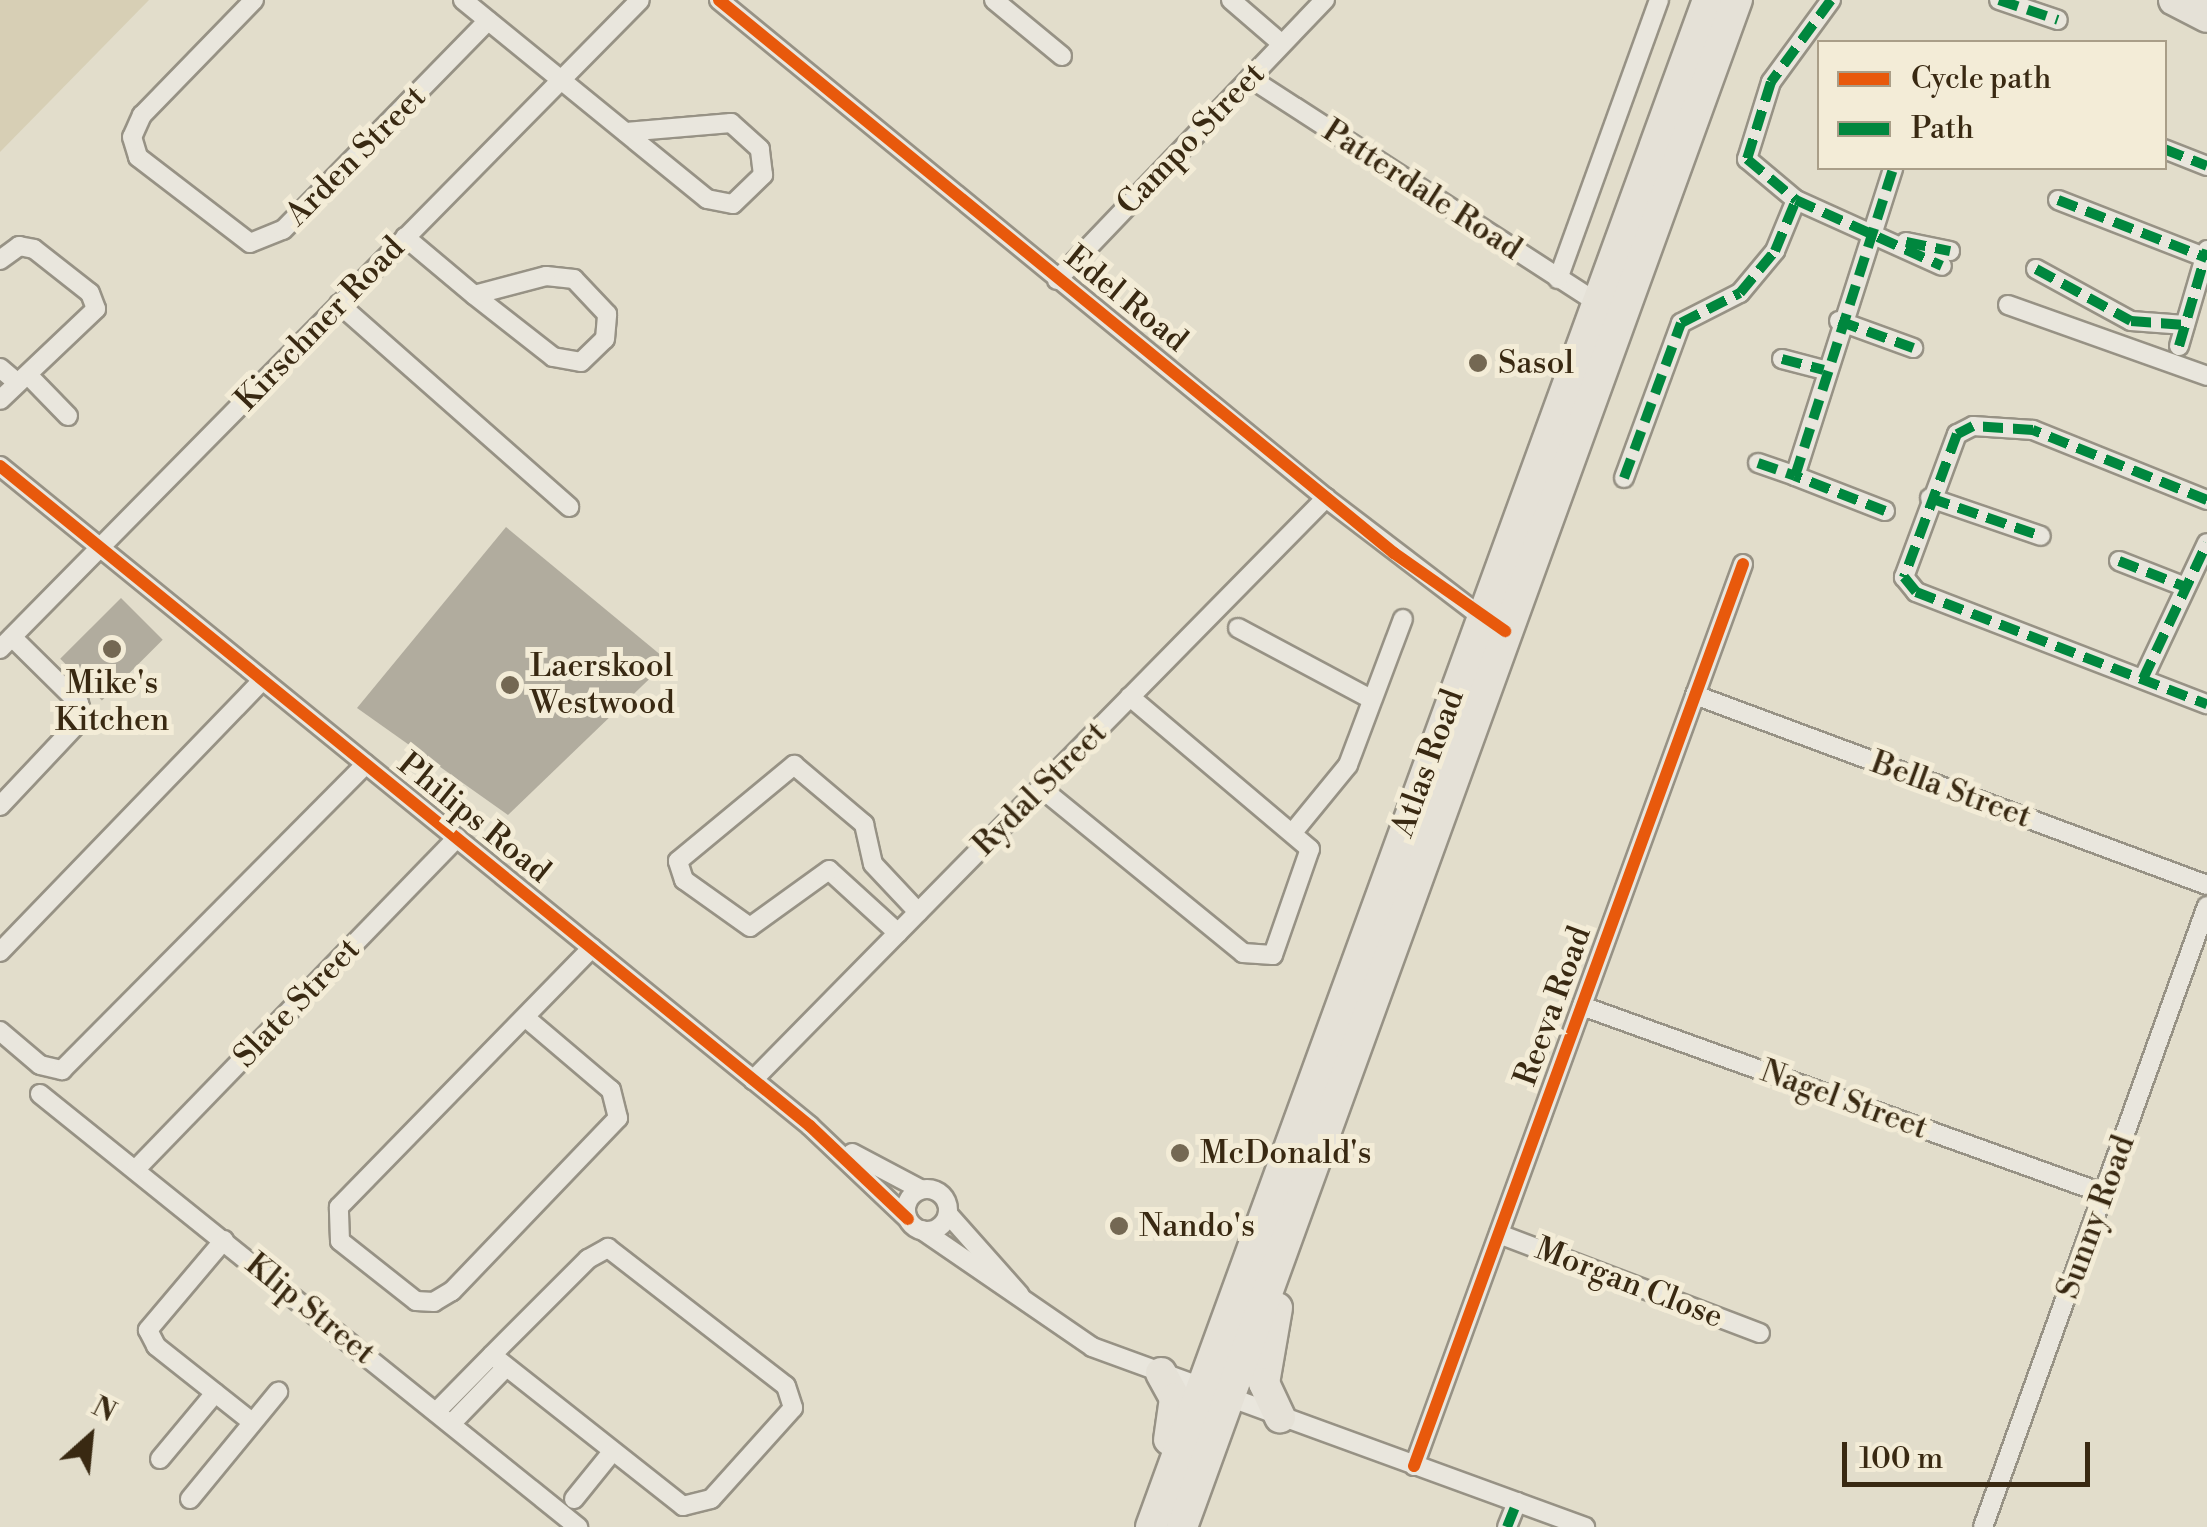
<!DOCTYPE html>
<html>
<head>
<meta charset="utf-8">
<style>
  body { margin:0 }
  #map { position:relative; width:2207px; height:1527px; overflow:hidden; background:#e2ddcb; font-family:"Libre Bodoni",serif }
  div>[style] { position:absolute }
  .green>* { inset:0; background:#d7cfb5 }
  .building>* { inset:0; background:#b1ac9e; transform-origin:0 0 }
  .roads { filter:drop-shadow(2px 0 #979285) drop-shadow(-2px 0 #979285) drop-shadow(0 2px #979285) drop-shadow(0 -2px #979285) }
  .minor>* { height:18px; margin:-9px; padding:0 9px; transform-origin:9px; border-radius:9px; background:#e9e6dd }
  .minor>.ring { margin:-9px; padding:0; box-sizing:content-box; background:none; border:18px solid #e9e6dd; border-radius:50% }
  .primary>* { height:30px; margin:-15px; padding:0 15px; transform-origin:15px; border-radius:15px; background:#e5e1d7 }
  .quiet>* { height:10px; margin-top:-5px; transform-origin:0; background:repeating-linear-gradient(90deg,#00873e 0 20px,transparent 0 30px) }
  .cycleway>* { height:12px; margin:-6px; padding:0 6px; transform-origin:6px; border-radius:6px; background:#e8590c }
  .dots>* { width:28px; height:28px; translate:-50% -50%; box-sizing:border-box; border:5px solid #f3ecd7; border-radius:50% }
  span { translate:-50% -50%; white-space:nowrap; text-align:center; line-height:1.15; -webkit-text-stroke:10px #f3ecd7; paint-order:stroke }
  .street-label { font-size:32px; color:#392912 }
  .poi-label { font-size:32px; color:#392912 }
  .left { translate:0 -50%; text-align:left }
  .legend { position:absolute; left:1817px; top:40px; width:350px; height:130px; box-sizing:border-box; background:#f3ecd7; border:2px solid #a99e88; margin:0; padding:12px 18px; list-style:none; font-size:30px; color:#392912 }
  .legend li { display:flex; align-items:center; gap:20px; height:50px }
  .legend b { width:50px; border:2px solid #a99e88 }
  .north { position:absolute; left:40px; top:1387px; width:100px; height:100px; -webkit-text-stroke:8px #f3ecd7; paint-order:stroke; rotate:27deg; font-size:28px; font-weight:700; line-height:40px; text-align:center; color:#392912 }
  .north::after { content:''; display:block; margin:auto; width:35px; height:45px; background:#392912; clip-path:polygon(50% 0,100% 100%,50% 72%,0 100%) }
  .scale { position:absolute; left:1842px; top:1442px; width:248px; height:45px; box-sizing:border-box; border:5px solid #392912; border-top:0; padding-left:12px; font-size:30px; line-height:35px; white-space:nowrap; color:#392912; -webkit-text-stroke:8px #f3ecd7; paint-order:stroke }
</style>
</head>
<body>
<div id="map">
  <div class="green">
    <i style="clip-path:polygon(0 0,149px 0,0 152px)"></i>
  </div>
  <div class="building">
    <i style="clip-path:polygon(506px 527px,668px 661px,508px 815px,357px 708px)"></i>
    <i style="left:121px;top:598px;width:59px;height:86px;rotate:45deg"></i>
  </div>
  <div class="roads">
    <div class="minor">
      <i style="left:254px;top:0;width:161px;rotate:134.2deg"></i>
      <i style="left:142px;top:115px;width:24px;rotate:114deg"></i>
      <i style="left:132px;top:137px;width:21px;rotate:73deg"></i>
      <i style="left:138px;top:157px;width:141px;rotate:37.5deg"></i>
      <i style="left:250px;top:243px;width:35px;rotate:-22deg"></i>
      <i style="left:283px;top:230px;width:293px;rotate:-45.6deg"></i>
      <i style="left:463px;top:0;width:315px;rotate:39.2deg"></i>
      <i style="left:707px;top:199px;width:26px;rotate:11deg"></i>
      <i style="left:733px;top:204px;width:42px;rotate:-44deg"></i>
      <i style="left:763px;top:175px;width:26px;rotate:-97deg"></i>
      <i style="left:760px;top:149px;width:39px;rotate:-138deg"></i>
      <i style="left:731px;top:123px;width:106px;rotate:175.1deg"></i>
      <i style="left:719px;top:0;width:785px;rotate:39.37deg"></i>
      <i style="left:1326px;top:498px;width:204px;rotate:37.4deg"></i>
      <i style="left:994px;top:0;width:88px;rotate:39.5deg"></i>
      <i style="left:1231px;top:0;width:67px;rotate:40.8deg"></i>
      <i style="left:1831px;top:0;width:102px;rotate:126.2deg"></i>
      <i style="left:1771px;top:82px;width:81px;rotate:107.3deg"></i>
      <i style="left:1747px;top:159px;width:64px;rotate:39.9deg"></i>
      <i style="left:1796px;top:200px;width:160px;rotate:24.3deg"></i>
      <i style="left:1999px;top:0;width:62px;rotate:18.7deg"></i>
      <i style="left:1250px;top:78px;width:411px;rotate:32.9deg"></i>
      <i style="left:2164px;top:149px;width:46px;rotate:21.6deg"></i>
      <i style="left:2058px;top:200px;width:160px;rotate:21.3deg"></i>
      <i style="left:405px;top:237px;width:90px;rotate:40deg"></i>
      <i style="left:474px;top:295px;width:100px;rotate:38.1deg"></i>
      <i style="left:553px;top:357px;width:28px;rotate:10deg"></i>
      <i style="left:581px;top:362px;width:33px;rotate:-44deg"></i>
      <i style="left:605px;top:339px;width:25px;rotate:-85deg"></i>
      <i style="left:607px;top:314px;width:48px;rotate:-133.3deg"></i>
      <i style="left:574px;top:279px;width:28px;rotate:-174deg"></i>
      <i style="left:546px;top:276px;width:74px;rotate:165.2deg"></i>
      <i style="left:1906px;top:242px;width:45px;rotate:11.6deg"></i>
      <i style="left:0;top:260px;width:24px;rotate:-36deg"></i>
      <i style="left:19px;top:246px;width:15px;rotate:11deg"></i>
      <i style="left:34px;top:249px;width:71px;rotate:38.2deg"></i>
      <i style="left:90px;top:293px;width:17px;rotate:69deg"></i>
      <i style="left:96px;top:309px;width:132px;rotate:136.5deg"></i>
      <i style="left:2036px;top:269px;width:108px;rotate:28.7deg"></i>
      <i style="left:2131px;top:321px;width:54px;rotate:4.2deg"></i>
      <i style="left:1558px;top:279px;width:297px;rotate:-70.1deg"></i>
      <i style="left:1057px;top:280px;width:388px;rotate:-46.3deg"></i>
      <i style="left:339px;top:304px;width:307px;rotate:41.4deg"></i>
      <i style="left:2008px;top:305px;width:211px;rotate:19.6deg"></i>
      <i style="left:1839px;top:321px;width:79px;rotate:20deg"></i>
      <i style="left:2179px;top:346px;width:100px;rotate:-73.7deg"></i>
      <i style="left:1782px;top:359px;width:43px;rotate:14.7deg"></i>
      <i style="left:0;top:368px;width:23px;rotate:40deg"></i>
      <i style="left:31px;top:378px;width:53px;rotate:45.8deg"></i>
      <i style="left:1758px;top:463px;width:39px;rotate:19deg"></i>
      <i style="left:0;top:466px;width:1045px;rotate:39.17deg"></i>
      <i style="left:810px;top:1126px;width:135px;rotate:43.5deg"></i>
      <i style="left:1624px;top:478px;width:165px;rotate:-69.8deg"></i>
      <i style="left:1681px;top:323px;width:66px;rotate:-27deg"></i>
      <i style="left:1740px;top:293px;width:55px;rotate:-50.2deg"></i>
      <i style="left:1775px;top:251px;width:55px;rotate:-67.6deg"></i>
      <i style="left:1930px;top:498px;width:117px;rotate:18.9deg"></i>
      <i style="left:2207px;top:500px;width:188px;rotate:-158.1deg"></i>
      <i style="left:2033px;top:430px;width:60px;rotate:-176.2deg"></i>
      <i style="left:1973px;top:426px;width:18px;rotate:153deg"></i>
      <i style="left:1957px;top:434px;width:153px;rotate:110.3deg"></i>
      <i style="left:1904px;top:577px;width:19px;rotate:51deg"></i>
      <i style="left:1916px;top:592px;width:312px;rotate:21.1deg"></i>
      <i style="left:1885px;top:511px;width:97px;rotate:-158.7deg"></i>
      <i style="left:1795px;top:476px;width:323px;rotate:-72.3deg"></i>
      <i style="left:2119px;top:561px;width:69px;rotate:21.3deg"></i>
      <i style="left:1238px;top:628px;width:151px;rotate:28.1deg"></i>
      <i style="left:0;top:649px;width:911px;rotate:-45.4deg"></i>
      <i style="left:2143px;top:679px;width:150px;rotate:-64.8deg"></i>
      <i style="left:1695px;top:695px;width:546px;rotate:20.36deg"></i>
      <i style="left:1041px;top:788px;width:261px;rotate:39.2deg"></i>
      <i style="left:1243px;top:953px;width:30px;rotate:4deg"></i>
      <i style="left:1273px;top:955px;width:112px;rotate:-70.8deg"></i>
      <i style="left:1310px;top:849px;width:236px;rotate:-139.8deg"></i>
      <i style="left:0;top:806px;width:121px;rotate:-46.7deg"></i>
      <i style="left:83px;top:718px;width:16px;rotate:-105deg"></i>
      <i style="left:79px;top:703px;width:94px;rotate:-135.4deg"></i>
      <i style="left:1294px;top:831px;width:85px;rotate:-50.7deg"></i>
      <i style="left:1348px;top:765px;width:156px;rotate:-69.4deg"></i>
      <i style="left:898px;top:933px;width:93px;rotate:-137.6deg"></i>
      <i style="left:829px;top:870px;width:97px;rotate:144.2deg"></i>
      <i style="left:750px;top:927px;width:81px;rotate:-144.5deg"></i>
      <i style="left:684px;top:880px;width:20px;rotate:-108deg"></i>
      <i style="left:678px;top:861px;width:151px;rotate:-39.6deg"></i>
      <i style="left:794px;top:765px;width:92px;rotate:40.1deg"></i>
      <i style="left:864px;top:824px;width:41px;rotate:77.3deg"></i>
      <i style="left:873px;top:864px;width:66px;rotate:46.8deg"></i>
      <i style="left:0;top:952px;width:378px;rotate:-46deg"></i>
      <i style="left:1582px;top:1006px;width:556px;rotate:19.77deg"></i>
      <i style="left:526px;top:1018px;width:111px;rotate:40.3deg"></i>
      <i style="left:611px;top:1090px;width:29px;rotate:76deg"></i>
      <i style="left:618px;top:1118px;width:240px;rotate:133.8deg"></i>
      <i style="left:452px;top:1291px;width:21px;rotate:149deg"></i>
      <i style="left:434px;top:1302px;width:18px;rotate:-177deg"></i>
      <i style="left:416px;top:1301px;width:97px;rotate:-141.7deg"></i>
      <i style="left:340px;top:1241px;width:34px;rotate:-92deg"></i>
      <i style="left:339px;top:1207px;width:362px;rotate:-45.7deg"></i>
      <i style="left:0;top:1031px;width:52px;rotate:40.4deg"></i>
      <i style="left:40px;top:1065px;width:23px;rotate:13deg"></i>
      <i style="left:62px;top:1070px;width:431px;rotate:-45.2deg"></i>
      <i style="left:753px;top:1080px;width:817px;rotate:-45.45deg"></i>
      <i style="left:40px;top:1094px;width:691px;rotate:38.83deg"></i>
      <i style="left:852px;top:1153px;width:77px;rotate:27.9deg"></i>
      <i style="left:137px;top:1168px;width:460px;rotate:-45.9deg"></i>
      <i class="ring" style="left:906px;top:1189px;width:24px;height:24px"></i>
      <i style="left:948px;top:1214px;width:108px;rotate:48.4deg"></i>
      <i style="left:922px;top:1230px;width:206px;rotate:34.5deg"></i>
      <i style="left:1092px;top:1347px;width:525px;rotate:20.06deg"></i>
      <i style="left:1499px;top:1234px;width:279px;rotate:20.8deg"></i>
      <i style="left:224px;top:1240px;width:118px;rotate:130.2deg"></i>
      <i style="left:148px;top:1330px;width:18px;rotate:63deg"></i>
      <i style="left:156px;top:1346px;width:122px;rotate:38.4deg"></i>
      <i style="left:436px;top:1412px;width:80px;rotate:-45.5deg"></i>
      <i style="left:492px;top:1355px;width:136px;rotate:-45deg"></i>
      <i style="left:588px;top:1259px;width:23px;rotate:-29deg"></i>
      <i style="left:608px;top:1248px;width:225px;rotate:37.8deg"></i>
      <i style="left:786px;top:1386px;width:23px;rotate:72deg"></i>
      <i style="left:793px;top:1408px;width:122px;rotate:132deg"></i>
      <i style="left:711px;top:1499px;width:29px;rotate:166deg"></i>
      <i style="left:683px;top:1506px;width:243px;rotate:-141.7deg"></i>
      <i style="left:451px;top:1424px;width:79px;rotate:-46deg"></i>
      <i style="left:160px;top:1459px;width:86px;rotate:-50.2deg"></i>
      <i style="left:1414px;top:1466px;width:960px;rotate:-69.96deg"></i>
      <i style="left:190px;top:1499px;width:139px;rotate:-50.6deg"></i>
      <i style="left:574px;top:1499px;width:60px;rotate:-51deg"></i>
      <i style="left:1507px;top:1527px;width:27px;rotate:-68deg"></i>
      <i style="left:1983px;top:1527px;width:660px;rotate:-70.17deg"></i>
    </div>
    <div class="primary">
      <i style="left:2174px;top:0;width:37px;rotate:27deg"></i>
      <i style="left:1277px;top:1308px;width:76px;rotate:99.8deg"></i>
      <i style="left:1264px;top:1383px;width:38px;rotate:65deg"></i>
      <i style="left:1161px;top:1373px;width:29px;rotate:61deg"></i>
      <i style="left:1175px;top:1398px;width:42px;rotate:98.1deg"></i>
      <i style="left:1151px;top:1527px;width:1625px;rotate:-69.96deg"></i>
      <i style="left:1182px;top:1527px;width:1625px;rotate:-70.03deg"></i>
    </div>
  </div>
  <div class="quiet">
    <i style="left:1831px;top:0;width:102px;rotate:126.2deg"></i>
    <i style="left:1771px;top:82px;width:81px;rotate:107.3deg"></i>
    <i style="left:1747px;top:159px;width:64px;rotate:39.9deg"></i>
    <i style="left:1796px;top:200px;width:160px;rotate:24.3deg"></i>
    <i style="left:1999px;top:0;width:62px;rotate:18.7deg"></i>
    <i style="left:2164px;top:149px;width:46px;rotate:21.6deg"></i>
    <i style="left:2058px;top:200px;width:160px;rotate:21.3deg"></i>
    <i style="left:1906px;top:242px;width:45px;rotate:11.6deg"></i>
    <i style="left:2036px;top:269px;width:108px;rotate:28.7deg"></i>
    <i style="left:2131px;top:321px;width:54px;rotate:4.2deg"></i>
    <i style="left:1839px;top:321px;width:79px;rotate:20deg"></i>
    <i style="left:2179px;top:346px;width:100px;rotate:-73.7deg"></i>
    <i style="left:1782px;top:359px;width:43px;rotate:14.7deg"></i>
    <i style="left:1758px;top:463px;width:39px;rotate:19deg"></i>
    <i style="left:1624px;top:478px;width:165px;rotate:-69.8deg"></i>
    <i style="left:1681px;top:323px;width:66px;rotate:-27deg"></i>
    <i style="left:1740px;top:293px;width:55px;rotate:-50.2deg"></i>
    <i style="left:1775px;top:251px;width:55px;rotate:-67.6deg"></i>
    <i style="left:1930px;top:498px;width:117px;rotate:18.9deg"></i>
    <i style="left:2207px;top:500px;width:188px;rotate:-158.1deg"></i>
    <i style="left:2033px;top:430px;width:60px;rotate:-176.2deg"></i>
    <i style="left:1973px;top:426px;width:18px;rotate:153deg"></i>
    <i style="left:1957px;top:434px;width:153px;rotate:110.3deg"></i>
    <i style="left:1904px;top:577px;width:19px;rotate:51deg"></i>
    <i style="left:1916px;top:592px;width:312px;rotate:21.1deg"></i>
    <i style="left:1885px;top:511px;width:97px;rotate:-158.7deg"></i>
    <i style="left:1795px;top:476px;width:323px;rotate:-72.3deg"></i>
    <i style="left:2119px;top:561px;width:69px;rotate:21.3deg"></i>
    <i style="left:2143px;top:679px;width:150px;rotate:-64.8deg"></i>
    <i style="left:1507px;top:1527px;width:27px;rotate:-68deg"></i>
  </div>
  <div class="cycleway">
    <i style="left:719px;top:0;width:873px;rotate:39.33deg"></i>
    <i style="left:1394px;top:553px;width:136px;rotate:35.1deg"></i>
    <i style="left:0;top:466px;width:1045px;rotate:39.17deg"></i>
    <i style="left:810px;top:1126px;width:135px;rotate:43.5deg"></i>
    <i style="left:1414px;top:1466px;width:960px;rotate:-69.96deg"></i>
  </div>
  <div class="dots">
    <i style="left:1478px;top:363px;background:#746853"></i>
    <i style="left:112px;top:649px;background:#746853"></i>
    <i style="left:510px;top:685px;background:#746853"></i>
    <i style="left:1180px;top:1153px;background:#746853"></i>
    <i style="left:1119px;top:1226px;background:#746853"></i>
  </div>
  <div class="street-label">
    <span style="left:1191px;top:139px;rotate:-46deg">Campo Street</span>
    <span style="left:356px;top:156px;rotate:-45deg">Arden Street</span>
    <span style="left:1422px;top:190px;rotate:33deg">Patterdale Road</span>
    <span style="left:1126px;top:299px;rotate:39deg">Edel Road</span>
    <span style="left:320px;top:324px;rotate:-46deg">Kirschner Road</span>
    <span style="left:1428px;top:763px;rotate:-70deg">Atlas Road</span>
    <span style="left:1040px;top:789px;rotate:-45deg">Rydal Street</span>
    <span style="left:1951px;top:790px;rotate:20deg">Bella Street</span>
    <span style="left:474px;top:818px;rotate:39deg">Philips Road</span>
    <span style="left:297px;top:1003px;rotate:-46deg">Slate Street</span>
    <span style="left:1553px;top:1006px;rotate:-70deg">Reeva Road</span>
    <span style="left:1844px;top:1100px;rotate:20deg">Nagel Street</span>
    <span style="left:2096px;top:1217px;rotate:-70deg">Sunny Road</span>
    <span style="left:1629px;top:1283px;rotate:21deg">Morgan Close</span>
    <span style="left:310px;top:1309px;rotate:39deg">Klip Street</span>
  </div>
  <div class="poi-label">
    <span class="left" style="left:1498px;top:363px">Sasol</span>
    <span class="left" style="left:530px;top:685px">Laerskool<br>Westwood</span>
    <span style="left:112px;top:702px">Mike's<br>Kitchen</span>
    <span class="left" style="left:1200px;top:1153px">McDonald's</span>
    <span class="left" style="left:1139px;top:1226px">Nando's</span>
  </div>
  <ul class="legend">
  <li><b style="height:12px;background:#e8590c"></b>Cycle path</li>
  <li><b style="height:12px;background:#00873e"></b>Path</li>
  </ul>
  <div class="north">N</div>
  <div class="scale">100 m</div>
</div>
</body>
</html>
